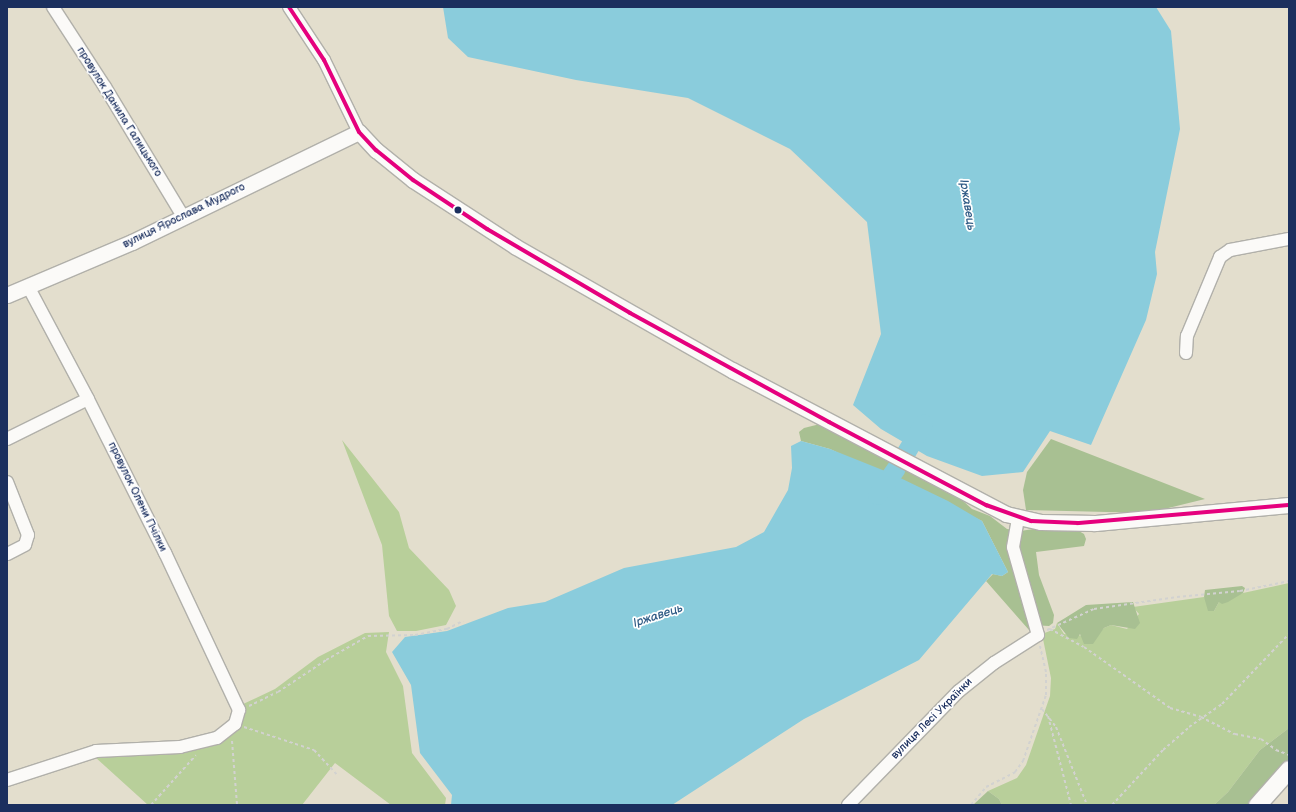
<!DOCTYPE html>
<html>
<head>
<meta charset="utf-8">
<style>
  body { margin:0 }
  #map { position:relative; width:1296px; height:812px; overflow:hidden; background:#e3decd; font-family:"Balsamiq Sans",sans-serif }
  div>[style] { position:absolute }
  .green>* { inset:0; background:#b8cf9a }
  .forest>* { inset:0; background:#a8c092 }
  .water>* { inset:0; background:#8accdc }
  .river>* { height:19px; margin:-9.5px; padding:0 9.5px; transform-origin:9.5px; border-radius:9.5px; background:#8accdc }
  .path>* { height:2px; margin-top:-1px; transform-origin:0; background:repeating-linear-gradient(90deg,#d2d2d0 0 3px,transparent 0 6px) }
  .roads { filter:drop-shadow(1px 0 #b1b0aa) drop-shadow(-1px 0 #b1b0aa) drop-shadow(0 1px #b1b0aa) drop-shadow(0 -1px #b1b0aa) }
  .minor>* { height:12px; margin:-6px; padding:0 6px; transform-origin:6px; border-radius:6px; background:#fbfaf8 }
  .tertiary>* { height:15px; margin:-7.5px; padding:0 7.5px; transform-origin:7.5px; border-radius:7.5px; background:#fbfaf8 }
  .secondary>* { height:17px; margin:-8.5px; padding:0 8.5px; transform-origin:8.5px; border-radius:8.5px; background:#fbfaf8 }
  .bus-1>* { height:4px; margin:-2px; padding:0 2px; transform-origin:2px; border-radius:2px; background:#e5007d }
  .dots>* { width:11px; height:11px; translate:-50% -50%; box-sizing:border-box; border:2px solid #fff; border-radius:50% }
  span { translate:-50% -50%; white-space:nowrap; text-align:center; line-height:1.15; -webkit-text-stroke:3.5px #fff; paint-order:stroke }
  .street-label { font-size:11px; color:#1b2f5e }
  .water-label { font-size:12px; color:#315c86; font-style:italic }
  .frame { position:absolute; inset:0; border:8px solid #1b2f5e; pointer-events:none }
</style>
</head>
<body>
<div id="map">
  <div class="green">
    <i style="clip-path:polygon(342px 440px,399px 512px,409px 548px,449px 590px,456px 606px,446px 625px,416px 631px,397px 631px,389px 616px,382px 545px)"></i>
    <i style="clip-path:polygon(1289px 583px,1289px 728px,1260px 750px,1228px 792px,1214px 805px,1002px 805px,999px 799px,988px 791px,1017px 778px,1026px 765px,1050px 696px,1051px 678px,1042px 634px,1055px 629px,1057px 623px,1064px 634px,1096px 637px,1104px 628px,1111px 625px,1127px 629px,1139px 614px,1133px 607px,1204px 597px,1214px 611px,1219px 602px,1243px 593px)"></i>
    <i style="clip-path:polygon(389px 632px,386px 652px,403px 686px,412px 753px,446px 798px,445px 805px,391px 805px,335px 763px,302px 805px,148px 805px,95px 757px,218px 740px,241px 705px,275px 689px,318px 657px,365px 633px)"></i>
  </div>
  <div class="forest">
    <i style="clip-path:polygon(820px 424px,962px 500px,972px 509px,990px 516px,1007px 529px,1020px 531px,1041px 528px,1077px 530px,1084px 534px,1086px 539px,1084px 546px,1036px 552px,1039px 575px,1054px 615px,1053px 623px,1049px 626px,1031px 625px,1029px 630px,986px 581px,993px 574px,1002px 576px,1008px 572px,982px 521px,830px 449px,801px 441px,799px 432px,804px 428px)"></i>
    <i style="clip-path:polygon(1051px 439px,1205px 499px,1148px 513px,1026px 510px,1023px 490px,1027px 472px)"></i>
    <i style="clip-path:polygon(1242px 586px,1245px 588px,1243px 593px,1228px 602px,1222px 604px,1219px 602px,1214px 611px,1208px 611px,1204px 597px,1205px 590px)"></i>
    <i style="clip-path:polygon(1133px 602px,1140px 623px,1135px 629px,1111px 625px,1104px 628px,1093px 644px,1084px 644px,1080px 634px,1077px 639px,1069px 638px,1057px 623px,1086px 605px)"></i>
    <i style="clip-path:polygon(1289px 728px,1289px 762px,1251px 805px,1214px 805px,1228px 792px,1260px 750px)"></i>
    <i style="clip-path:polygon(988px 791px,999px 799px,1002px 805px,973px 805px)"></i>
  </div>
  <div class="water">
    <i style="clip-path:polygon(443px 7px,1156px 7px,1171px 31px,1180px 129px,1155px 252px,1157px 274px,1146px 320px,1091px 445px,1050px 431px,1023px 472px,982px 476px,927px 456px,881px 429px,853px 405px,881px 334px,867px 222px,790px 149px,688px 98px,576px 80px,468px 57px,448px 38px)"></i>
    <i style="clip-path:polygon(801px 441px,830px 449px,890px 473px,948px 501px,982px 521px,1008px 572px,1002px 576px,992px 574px,919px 660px,804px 719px,672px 805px,451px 805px,452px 795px,420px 753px,411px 685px,392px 652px,405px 637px,447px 631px,508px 608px,545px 602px,624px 568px,736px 547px,764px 532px,788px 490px,792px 468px,791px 446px)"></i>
  </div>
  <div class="river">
    <i style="left:906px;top:452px;width:33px;rotate:-59deg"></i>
    <i style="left:877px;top:495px;width:33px;rotate:-55deg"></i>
  </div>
  <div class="path">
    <i style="left:1050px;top:629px;width:38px;rotate:28deg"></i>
    <i style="left:1084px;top:647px;width:105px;rotate:35.3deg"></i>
    <i style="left:1170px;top:708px;width:32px;rotate:16deg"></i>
    <i style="left:1201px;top:717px;width:38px;rotate:27deg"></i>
    <i style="left:1235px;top:734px;width:26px;rotate:11deg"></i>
    <i style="left:1261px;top:739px;width:19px;rotate:36deg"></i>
    <i style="left:1276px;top:750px;width:14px;rotate:21deg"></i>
    <i style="left:1047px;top:630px;width:51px;rotate:-24.1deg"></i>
    <i style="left:1094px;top:609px;width:84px;rotate:-8.2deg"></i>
    <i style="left:1177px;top:597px;width:63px;rotate:-5.4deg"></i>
    <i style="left:1240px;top:591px;width:50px;rotate:-11.5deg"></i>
    <i style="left:249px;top:706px;width:32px;rotate:-26deg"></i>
    <i style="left:278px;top:692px;width:58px;rotate:-33.7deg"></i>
    <i style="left:326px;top:660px;width:48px;rotate:-29.7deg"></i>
    <i style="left:368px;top:636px;width:47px;rotate:-1.2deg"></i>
    <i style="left:415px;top:635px;width:33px;rotate:-11deg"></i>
    <i style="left:447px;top:629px;width:18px;rotate:-27deg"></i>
    <i style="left:1042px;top:709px;width:23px;rotate:52deg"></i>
    <i style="left:1056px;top:727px;width:84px;rotate:68.3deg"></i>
    <i style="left:1048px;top:716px;width:92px;rotate:75.5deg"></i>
    <i style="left:244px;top:727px;width:74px;rotate:18.2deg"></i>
    <i style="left:314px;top:750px;width:35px;rotate:47deg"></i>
    <i style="left:232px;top:741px;width:64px;rotate:85.5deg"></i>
    <i style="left:151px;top:805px;width:67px;rotate:-48deg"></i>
    <i style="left:971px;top:805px;width:23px;rotate:-50deg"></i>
    <i style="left:986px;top:787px;width:33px;rotate:-27deg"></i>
    <i style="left:1015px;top:772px;width:14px;rotate:-54deg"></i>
    <i style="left:1023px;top:761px;width:70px;rotate:-70.8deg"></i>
    <i style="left:1046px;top:695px;width:23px;rotate:-90deg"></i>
    <i style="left:1046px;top:672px;width:27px;rotate:-103deg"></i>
    <i style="left:1112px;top:805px;width:75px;rotate:-47.2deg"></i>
    <i style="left:1163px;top:750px;width:35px;rotate:-41deg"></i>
    <i style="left:1189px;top:727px;width:40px;rotate:-34.9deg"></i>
    <i style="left:1222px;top:704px;width:97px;rotate:-46.3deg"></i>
  </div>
  <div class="roads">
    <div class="minor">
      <i style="left:53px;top:7px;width:95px;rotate:57deg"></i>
      <i style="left:105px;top:87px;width:153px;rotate:58.9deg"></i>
      <i style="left:289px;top:7px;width:64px;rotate:56.6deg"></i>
      <i style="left:324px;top:60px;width:80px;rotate:64.1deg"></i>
      <i style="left:1186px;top:353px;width:17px;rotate:-87deg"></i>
      <i style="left:1187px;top:336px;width:86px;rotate:-67.3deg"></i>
      <i style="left:1220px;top:257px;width:12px;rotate:-35deg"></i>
      <i style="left:1230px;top:250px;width:60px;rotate:-10.6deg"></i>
      <i style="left:7px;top:439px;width:90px;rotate:-26.3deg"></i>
      <i style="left:7px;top:482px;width:57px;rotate:68.4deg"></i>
      <i style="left:28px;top:535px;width:10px;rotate:107deg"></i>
      <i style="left:25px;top:545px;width:20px;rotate:153deg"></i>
      <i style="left:7px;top:780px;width:94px;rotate:-18deg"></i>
      <i style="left:96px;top:751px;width:84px;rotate:-2.7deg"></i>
      <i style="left:180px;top:747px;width:38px;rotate:-14deg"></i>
      <i style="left:217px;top:738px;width:23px;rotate:-38deg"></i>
      <i style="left:235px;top:724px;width:15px;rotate:-74deg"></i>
      <i style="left:239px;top:710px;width:174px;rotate:-115.2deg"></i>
      <i style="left:165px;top:553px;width:172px;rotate:-116.6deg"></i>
      <i style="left:88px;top:399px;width:128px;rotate:-118deg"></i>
      <i style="left:848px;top:805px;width:159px;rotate:-45.8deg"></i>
      <i style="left:959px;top:691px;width:45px;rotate:-38.7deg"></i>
      <i style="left:994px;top:663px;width:52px;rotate:-32.5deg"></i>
      <i style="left:1038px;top:635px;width:91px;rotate:-105.9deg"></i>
      <i style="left:1013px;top:547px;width:29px;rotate:-80deg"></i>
    </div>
    <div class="tertiary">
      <i style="left:7px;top:295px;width:136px;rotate:-23deg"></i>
      <i style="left:132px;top:242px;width:252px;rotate:-25.9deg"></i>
      <i style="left:359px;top:132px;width:25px;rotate:47deg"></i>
      <i style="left:376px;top:150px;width:48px;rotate:39deg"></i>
      <i style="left:413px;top:180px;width:123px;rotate:33deg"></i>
      <i style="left:516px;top:247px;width:249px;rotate:29.7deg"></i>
      <i style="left:732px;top:370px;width:310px;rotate:27.7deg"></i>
      <i style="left:1006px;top:514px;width:36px;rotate:13deg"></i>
      <i style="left:1041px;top:522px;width:54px;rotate:1.1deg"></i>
      <i style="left:1095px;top:523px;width:195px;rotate:-5.3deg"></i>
    </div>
    <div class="secondary">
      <i style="left:1257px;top:805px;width:48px;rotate:-48.4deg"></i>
    </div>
  </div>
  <div class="bus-1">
    <i style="left:289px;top:7px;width:64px;rotate:56.6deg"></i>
    <i style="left:324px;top:60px;width:80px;rotate:64.1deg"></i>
    <i style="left:359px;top:132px;width:25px;rotate:47deg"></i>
    <i style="left:376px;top:150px;width:48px;rotate:39deg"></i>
    <i style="left:413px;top:180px;width:89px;rotate:33.5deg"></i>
    <i style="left:487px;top:229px;width:166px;rotate:30.4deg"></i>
    <i style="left:630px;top:313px;width:227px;rotate:28.7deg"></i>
    <i style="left:829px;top:422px;width:178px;rotate:27.9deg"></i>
    <i style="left:986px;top:505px;width:48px;rotate:19.6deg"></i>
    <i style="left:1031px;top:521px;width:47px;rotate:2.4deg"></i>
    <i style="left:1078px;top:523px;width:212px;rotate:-4.9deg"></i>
  </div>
  <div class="dots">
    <i style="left:458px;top:210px;background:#1b2f5e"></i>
  </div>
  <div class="street-label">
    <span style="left:119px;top:112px;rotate:58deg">провулок Данила Галицького</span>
    <span style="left:184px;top:216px;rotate:-26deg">вулиця Ярослава Мудрого</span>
    <span style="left:137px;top:497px;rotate:64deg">провулок Олени Пчілки</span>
    <span style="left:932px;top:719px;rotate:-45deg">вулиця Лесі Українки</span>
  </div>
  <div class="water-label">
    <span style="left:967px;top:205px;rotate:81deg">Іржавець</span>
    <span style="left:658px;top:616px;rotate:-18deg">Іржавець</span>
  </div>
  <div class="frame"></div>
</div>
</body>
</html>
